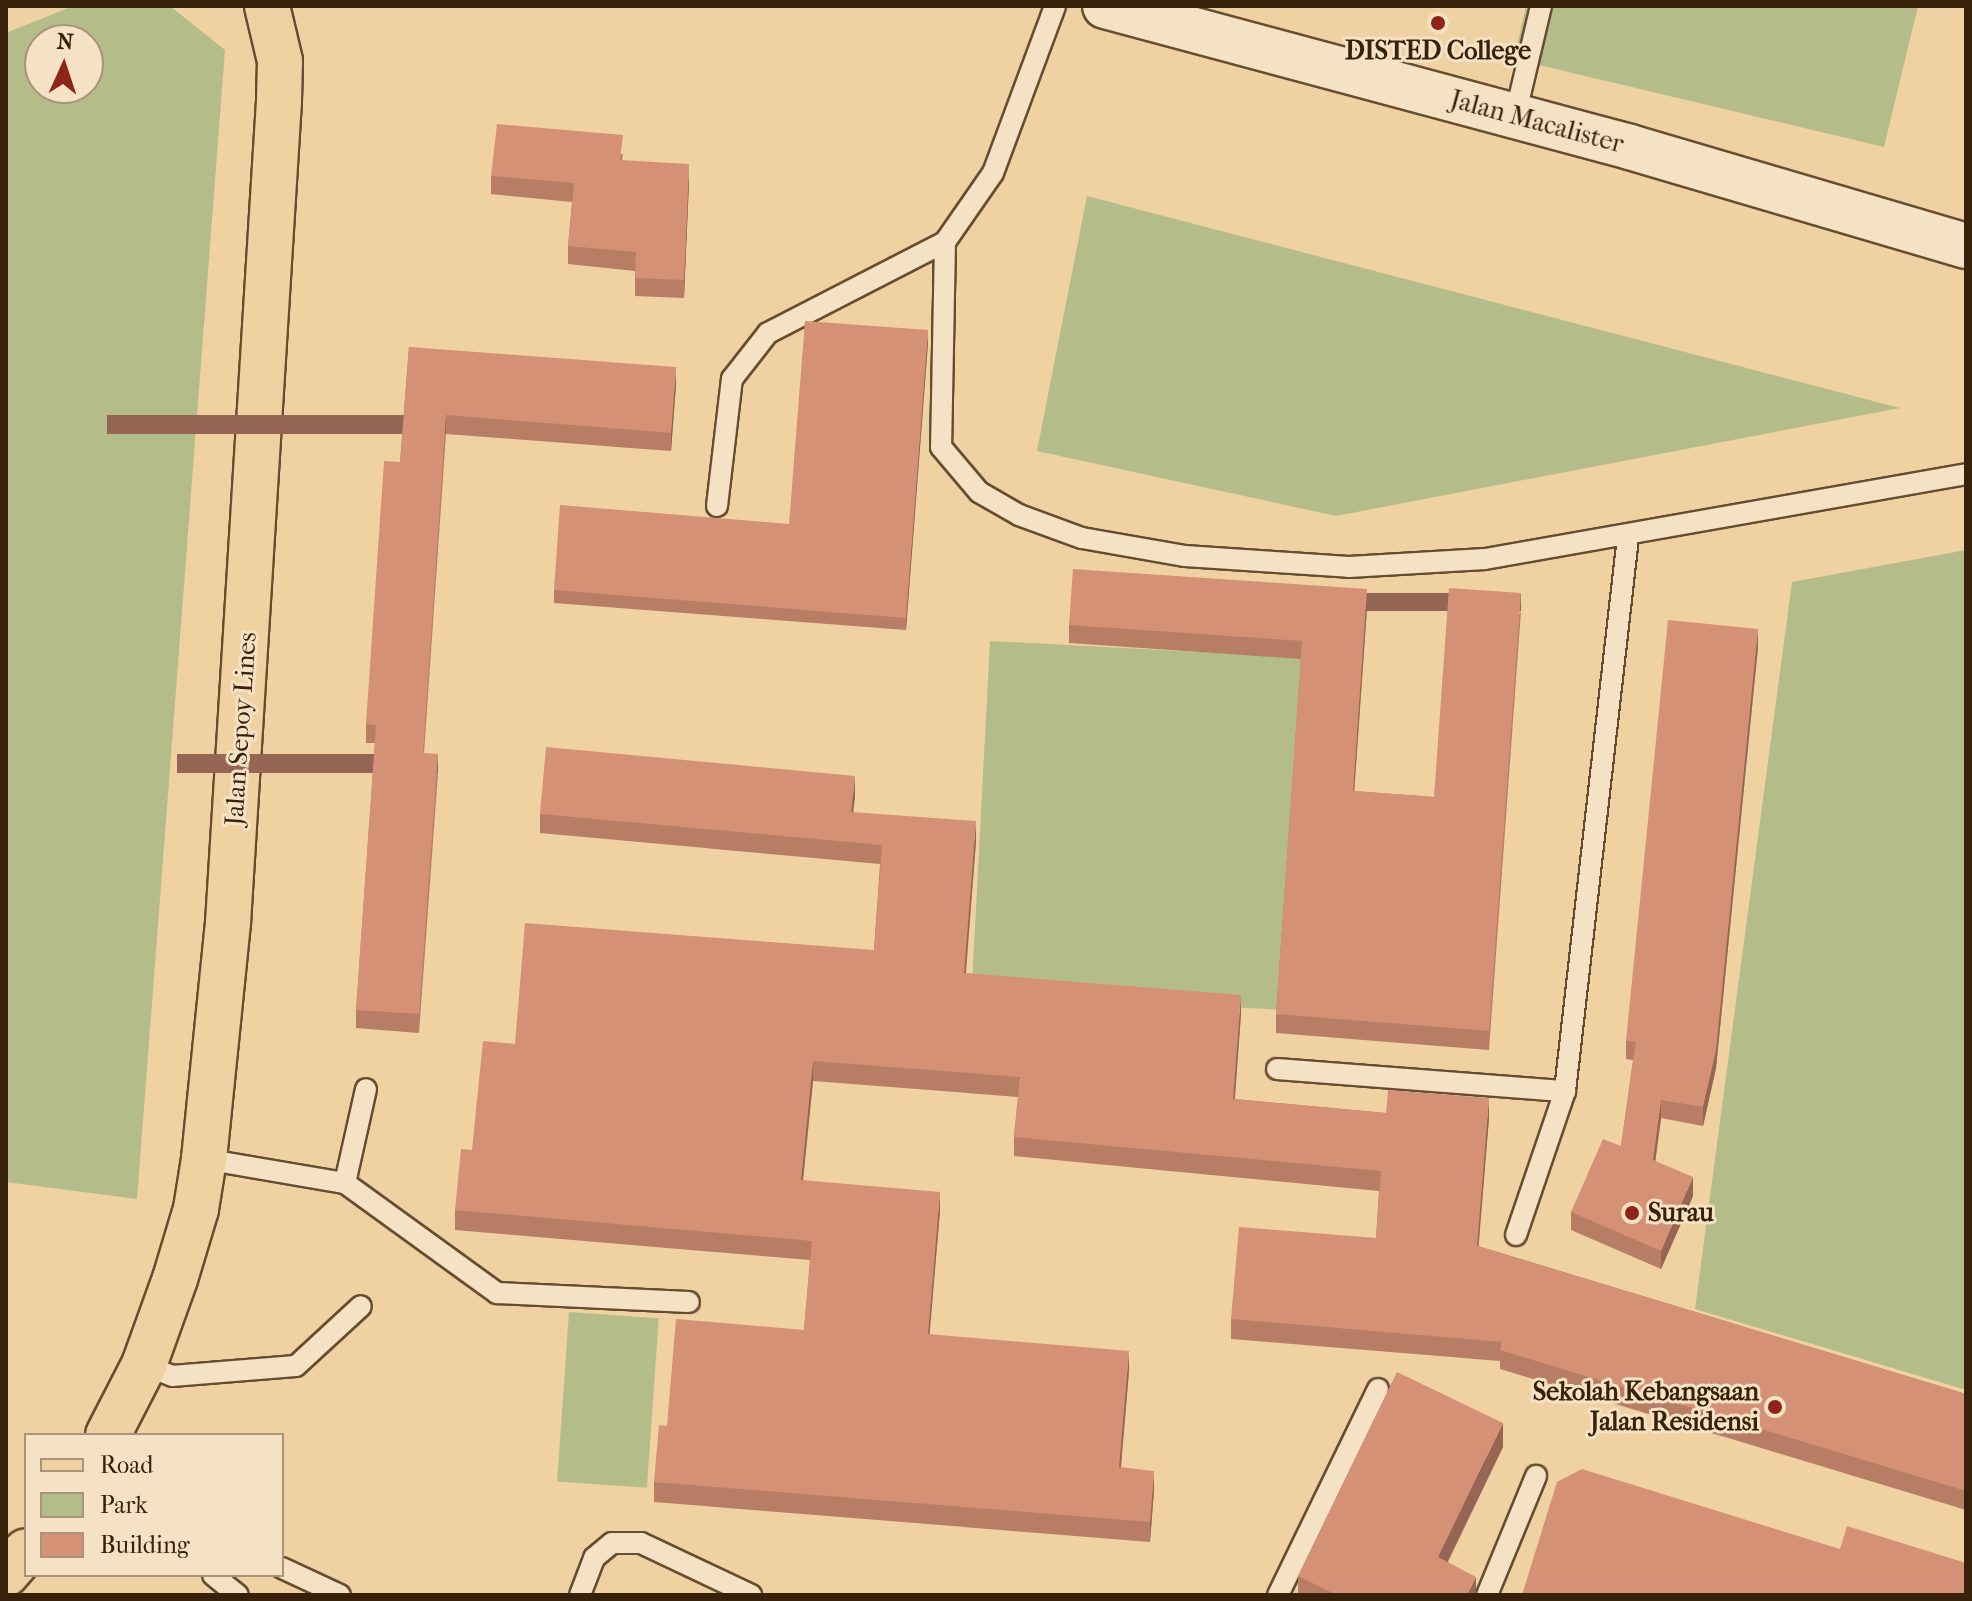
<!DOCTYPE html>
<html>
<head>
<meta charset="utf-8">
<style>
  body { margin:0 }
  #map { position:relative; width:1972px; height:1601px; overflow:hidden; background:#efd1a2; font-family:"IM FELL French Canon",serif }
  div>[style] { position:absolute }
  .green>* { inset:0; background:#b4bd89; transform-origin:0 0 }
  .roads { filter:drop-shadow(2px 0 #664d30) drop-shadow(-2px 0 #664d30) drop-shadow(0 2px #664d30) drop-shadow(0 -2px #664d30) }
  .service>* { height:20px; margin:-10px; padding:0 10px; transform-origin:10px; border-radius:10px; background:#f5e1c3 }
  .secondary>* { height:44px; margin:-22px; padding:0 22px; transform-origin:22px; border-radius:22px; background:#f5e1c3 }
  .primary>* { height:44px; margin:-22px; padding:0 22px; transform-origin:22px; border-radius:22px; background:#efd1a2 }
  .wall>* { inset:0; background:#b77d65 }
  .shaded-wall>* { inset:0; background:#956653; transform-origin:0 0 }
  .building>* { inset:0; background:#d59176 }
  .dots>* { width:22px; height:22px; translate:-50% -50%; box-sizing:border-box; border:4px solid #f5e1c3; border-radius:50% }
  span { translate:-50% -50%; white-space:nowrap; text-align:center; line-height:1.15; -webkit-text-stroke:6px #f5e1c3; paint-order:stroke }
  .poi-label { font-size:26px; color:#38210a; font-weight:700 }
  .left { translate:0 -50%; text-align:left }
  .right { translate:-100% -50%; text-align:right }
  .street-label { font-size:26px; color:#38210a }
  .frame { position:absolute; inset:0; border:8px solid #38210a; pointer-events:none }
  .legend { position:absolute; left:24px; top:1433px; width:260px; height:144px; box-sizing:border-box; background:#f5e1c3; border:2px solid #a99479; margin:0; padding:10px 14px; list-style:none; font-size:24px; color:#38210a }
  .legend li { display:flex; align-items:center; gap:16px; height:40px }
  .legend b { width:40px; border:2px solid #a99479 }
  .north { position:absolute; left:24px; top:24px; width:80px; height:80px; box-sizing:border-box; background:#f5e1c3; border:2px solid #a99479; border-radius:50%; rotate:3deg; font-size:22px; font-weight:700; line-height:32px; text-align:center; color:#38210a }
  .north::after { content:''; display:block; margin:auto; width:28px; height:36px; background:#8f2418; clip-path:polygon(50% 0,100% 100%,50% 72%,0 100%) }
</style>
</head>
<body>
<div id="map">
  <div class="green">
    <i style="clip-path:polygon(evenodd,73px 6px,170px 6px,225px 50px,137px 1199px,6px 1182px,6px 33px,73px 6px,88px 40px,88px 88px,40px 88px,40px 40px,88px 40px)"></i>
    <i style="clip-path:polygon(1526px 6px,1918px 6px,1884px 147px,1514px 59px)"></i>
    <i style="clip-path:polygon(1087px 196px,1900px 408px,1336px 516px,1037px 451px)"></i>
    <i style="clip-path:polygon(1966px 550px,1966px 1390px,1695px 1309px,1792px 582px)"></i>
    <i style="left:990px;top:641px;width:313px;height:353px;rotate:3deg"></i>
    <i style="left:569px;top:1312px;width:90px;height:170px;rotate:4deg"></i>
  </div>
  <div class="roads">
    <div class="service">
      <i style="left:1515px;top:116px;width:113px;rotate:-76.7deg"></i>
      <i style="left:945px;top:242px;width:205px;rotate:91.1deg"></i>
      <i style="left:941px;top:447px;width:59px;rotate:49.8deg"></i>
      <i style="left:979px;top:492px;width:46px;rotate:29.9deg"></i>
      <i style="left:1019px;top:515px;width:67px;rotate:20.1deg"></i>
      <i style="left:1082px;top:538px;width:105px;rotate:9.9deg"></i>
      <i style="left:1185px;top:556px;width:164px;rotate:3.8deg"></i>
      <i style="left:1349px;top:567px;width:136px;rotate:-3.4deg"></i>
      <i style="left:1485px;top:559px;width:488px;rotate:-10deg"></i>
      <i style="left:717px;top:506px;width:128px;rotate:-83.3deg"></i>
      <i style="left:732px;top:379px;width:58px;rotate:-52deg"></i>
      <i style="left:768px;top:333px;width:199px;rotate:-27.2deg"></i>
      <i style="left:945px;top:242px;width:84px;rotate:-55.2deg"></i>
      <i style="left:993px;top:173px;width:178px;rotate:-69.6deg"></i>
      <i style="left:1277px;top:1069px;width:289px;rotate:4.4deg"></i>
      <i style="left:1565px;top:1091px;width:558px;rotate:-83.51deg"></i>
      <i style="left:204px;top:1159px;width:143px;rotate:9.7deg"></i>
      <i style="left:345px;top:1183px;width:96px;rotate:-77.4deg"></i>
      <i style="left:345px;top:1183px;width:188px;rotate:35.9deg"></i>
      <i style="left:497px;top:1293px;width:192px;rotate:2.7deg"></i>
      <i style="left:1516px;top:1235px;width:152px;rotate:-71.2deg"></i>
      <i style="left:144px;top:1365px;width:30px;rotate:21deg"></i>
      <i style="left:172px;top:1376px;width:124px;rotate:-4.6deg"></i>
      <i style="left:296px;top:1366px;width:88px;rotate:-42.7deg"></i>
      <i style="left:282px;top:1568px;width:64px;rotate:25deg"></i>
      <i style="left:213px;top:1575px;width:32px;rotate:39deg"></i>
      <i style="left:580px;top:1595px;width:40px;rotate:-69deg"></i>
      <i style="left:594px;top:1558px;width:23px;rotate:-40deg"></i>
      <i style="left:612px;top:1543px;width:29px"></i>
      <i style="left:641px;top:1543px;width:122px;rotate:25.3deg"></i>
      <i style="left:1278px;top:1595px;width:229px;rotate:-64.1deg"></i>
      <i style="left:1487px;top:1595px;width:129px;rotate:-67.6deg"></i>
    </div>
    <div class="secondary">
      <i style="left:1105px;top:6px;width:544px;rotate:15.03deg"></i>
      <i style="left:1630px;top:147px;width:350px;rotate:16.4deg"></i>
    </div>
    <div class="primary">
      <i style="left:108px;top:1435px;width:79px;rotate:-62.8deg"></i>
      <i style="left:144px;top:1365px;width:91px;rotate:-70.2deg"></i>
      <i style="left:175px;top:1279px;width:73px;rotate:-73.3deg"></i>
      <i style="left:196px;top:1209px;width:51px;rotate:-80.9deg"></i>
      <i style="left:204px;top:1159px;width:237px;rotate:-84.2deg"></i>
      <i style="left:228px;top:923px;width:824px;rotate:-86.45deg"></i>
      <i style="left:279px;top:101px;width:40px;rotate:-88.6deg"></i>
      <i style="left:280px;top:61px;width:57px;rotate:-103.3deg"></i>
      <i style="left:6px;top:1574px;width:30px;rotate:-49deg"></i>
    </div>
  </div>
  <div class="wall">
    <i style="clip-path:polygon(623px 154px,622px 160px,689px 182px,684px 298px,635px 296px,635px 271px,568px 264px,568px 246px,572px 202px,491px 194px,491px 176px)"></i>
    <i style="clip-path:polygon(928px 343px,906px 630px,554px 603px,554px 590px,789px 524px)"></i>
    <i style="clip-path:polygon(409px 347px,676px 385px,671px 451px,446px 434px,424px 753px,438px 773px,419px 1033px,356px 1028px,356px 1010px,375px 743px,366px 743px,366px 724px,400px 462px)"></i>
    <i style="clip-path:polygon(1367px 608px,1354px 791px,1434px 797px,1521px 611px,1489px 1050px,1276px 1033px,1276px 1014px,1301px 659px,1069px 643px,1069px 625px)"></i>
    <i style="clip-path:polygon(1758px 647px,1716px 1068px,1703px 1126px,1661px 1118px,1655px 1161px,1693px 1196px,1661px 1269px,1571px 1230px,1571px 1212px,1621px 1146px,1633px 1060px,1626px 1059px,1626px 1041px)"></i>
    <i style="clip-path:polygon(855px 796px,853px 812px,976px 841px,966px 973px,1241px 1014px,1235px 1099px,1386px 1113px,1489px 1118px,1478px 1246px,1966px 1394px,1966px 1510px,1500px 1369px,1500px 1361px,1231px 1339px,1231px 1319px,1376px 1238px,1379px 1191px,1014px 1156px,1014px 1137px,1018px 1097px,813px 1081px,803px 1180px,940px 1211px,929px 1334px,1129px 1371px,1121px 1468px,1154px 1490px,1150px 1542px,654px 1502px,654px 1482px,667px 1426px,804px 1330px,810px 1260px,455px 1230px,455px 1210px,472px 1150px,515px 1044px,874px 950px,880px 864px,540px 833px,540px 814px)"></i>
    <i style="clip-path:polygon(1503px 1447px,1448px 1562px,1476px 1595px,1298px 1595px,1298px 1576px)"></i>
  </div>
  <div class="shaded-wall">
    <i style="clip-path:polygon(689px 164px,689px 182px,684px 298px,684px 280px)"></i>
    <i style="clip-path:polygon(928px 330px,928px 343px,906px 630px,906px 618px)"></i>
    <i style="clip-path:polygon(676px 367px,676px 385px,671px 451px,671px 433px)"></i>
    <i style="left:446px;top:415px;width:19px;height:339px;rotate:90deg"></i>
    <i style="clip-path:polygon(1367px 589px,1367px 608px,1353px 809px,1353px 791px)"></i>
    <i style="left:1521px;top:593px;width:18px;height:439px;rotate:90deg"></i>
    <i style="clip-path:polygon(1758px 629px,1758px 647px,1716px 1068px,1703px 1126px,1703px 1107px)"></i>
    <i style="left:438px;top:754px;width:19px;height:261px;rotate:90deg"></i>
    <i style="clip-path:polygon(855px 776px,855px 796px,851px 831px,851px 812px)"></i>
    <i style="clip-path:polygon(976px 821px,976px 841px,964px 993px,964px 973px)"></i>
    <i style="clip-path:polygon(1241px 995px,1241px 1014px,1233px 1118px,1233px 1099px)"></i>
    <i style="clip-path:polygon(813px 1061px,813px 1081px,801px 1199px,801px 1180px)"></i>
    <i style="clip-path:polygon(1489px 1098px,1489px 1118px,1477px 1266px,1477px 1246px)"></i>
    <i style="clip-path:polygon(1661px 1100px,1661px 1118px,1653px 1179px,1653px 1160px)"></i>
    <i style="clip-path:polygon(1693px 1177px,1693px 1196px,1661px 1269px,1661px 1251px)"></i>
    <i style="clip-path:polygon(940px 1192px,940px 1211px,928px 1353px,928px 1334px)"></i>
    <i style="clip-path:polygon(1129px 1351px,1129px 1371px,1119px 1487px,1119px 1467px)"></i>
    <i style="clip-path:polygon(1503px 1423px,1503px 1447px,1438px 1581px,1438px 1557px)"></i>
    <i style="clip-path:polygon(1154px 1471px,1154px 1490px,1150px 1542px,1150px 1522px)"></i>
    <i style="clip-path:polygon(1476px 1577px,1476px 1595px,1467px 1595px)"></i>
  </div>
  <div class="building">
    <i style="clip-path:polygon(497px 124px,623px 135px,620px 160px,689px 164px,684px 280px,635px 278px,636px 252px,568px 246px,574px 183px,491px 176px)"></i>
    <i style="clip-path:polygon(805px 321px,928px 330px,906px 618px,554px 590px,560px 505px,789px 524px)"></i>
    <i style="clip-path:polygon(409px 347px,676px 367px,671px 433px,446px 415px,423px 753px,438px 754px,419px 1014px,356px 1010px,376px 725px,366px 724px,384px 461px,400px 462px)"></i>
    <i style="clip-path:polygon(1073px 569px,1367px 589px,1353px 791px,1434px 797px,1449px 588px,1521px 593px,1489px 1031px,1276px 1014px,1302px 641px,1069px 625px)"></i>
    <i style="clip-path:polygon(1668px 620px,1758px 629px,1716px 1050px,1703px 1107px,1661px 1100px,1653px 1160px,1693px 1177px,1661px 1251px,1571px 1212px,1603px 1139px,1621px 1146px,1636px 1042px,1626px 1041px)"></i>
    <i style="clip-path:polygon(546px 747px,855px 776px,851px 812px,976px 821px,964px 973px,1241px 995px,1233px 1099px,1386px 1113px,1388px 1090px,1489px 1098px,1477px 1246px,1966px 1394px,1966px 1491px,1500px 1350px,1502px 1342px,1231px 1319px,1239px 1227px,1376px 1238px,1381px 1171px,1014px 1137px,1020px 1077px,813px 1061px,801px 1180px,940px 1192px,928px 1334px,1129px 1351px,1119px 1467px,1154px 1471px,1150px 1522px,654px 1482px,659px 1425px,667px 1426px,676px 1319px,804px 1330px,812px 1241px,455px 1210px,461px 1149px,472px 1150px,483px 1041px,515px 1044px,525px 923px,874px 950px,882px 845px,540px 814px)"></i>
    <i style="clip-path:polygon(1397px 1372px,1503px 1423px,1438px 1557px,1476px 1577px,1467px 1595px,1337px 1595px,1298px 1576px)"></i>
    <i style="clip-path:polygon(1582px 1469px,1840px 1549px,1847px 1526px,1966px 1563px,1966px 1595px,1522px 1595px,1557px 1482px)"></i>
  </div>
  <div class="dots">
    <i style="left:1438px;top:23px;background:#8f2418"></i>
    <i style="left:1632px;top:1213px;background:#8f2418"></i>
    <i style="left:1775px;top:1407px;background:#8f2418"></i>
  </div>
  <div class="poi-label">
    <span style="left:1438px;top:51px">DISTED College</span>
    <span class="left" style="left:1648px;top:1213px">Surau</span>
    <span class="right" style="left:1759px;top:1407px">Sekolah Kebangsaan<br>Jalan Residensi</span>
  </div>
  <div class="street-label">
    <span style="left:1537px;top:122px;rotate:15deg">Jalan Macalister</span>
    <span style="left:241px;top:729px;rotate:-86deg">Jalan Sepoy Lines</span>
  </div>
  <div class="frame"></div>
  <ul class="legend">
  <li><b style="height:10px;background:#efd1a2"></b>Road</li>
  <li><b style="height:22px;background:#b4bd89"></b>Park</li>
  <li><b style="height:22px;background:#d59176"></b>Building</li>
  </ul>
  <div class="north">N</div>
</div>
</body>
</html>
